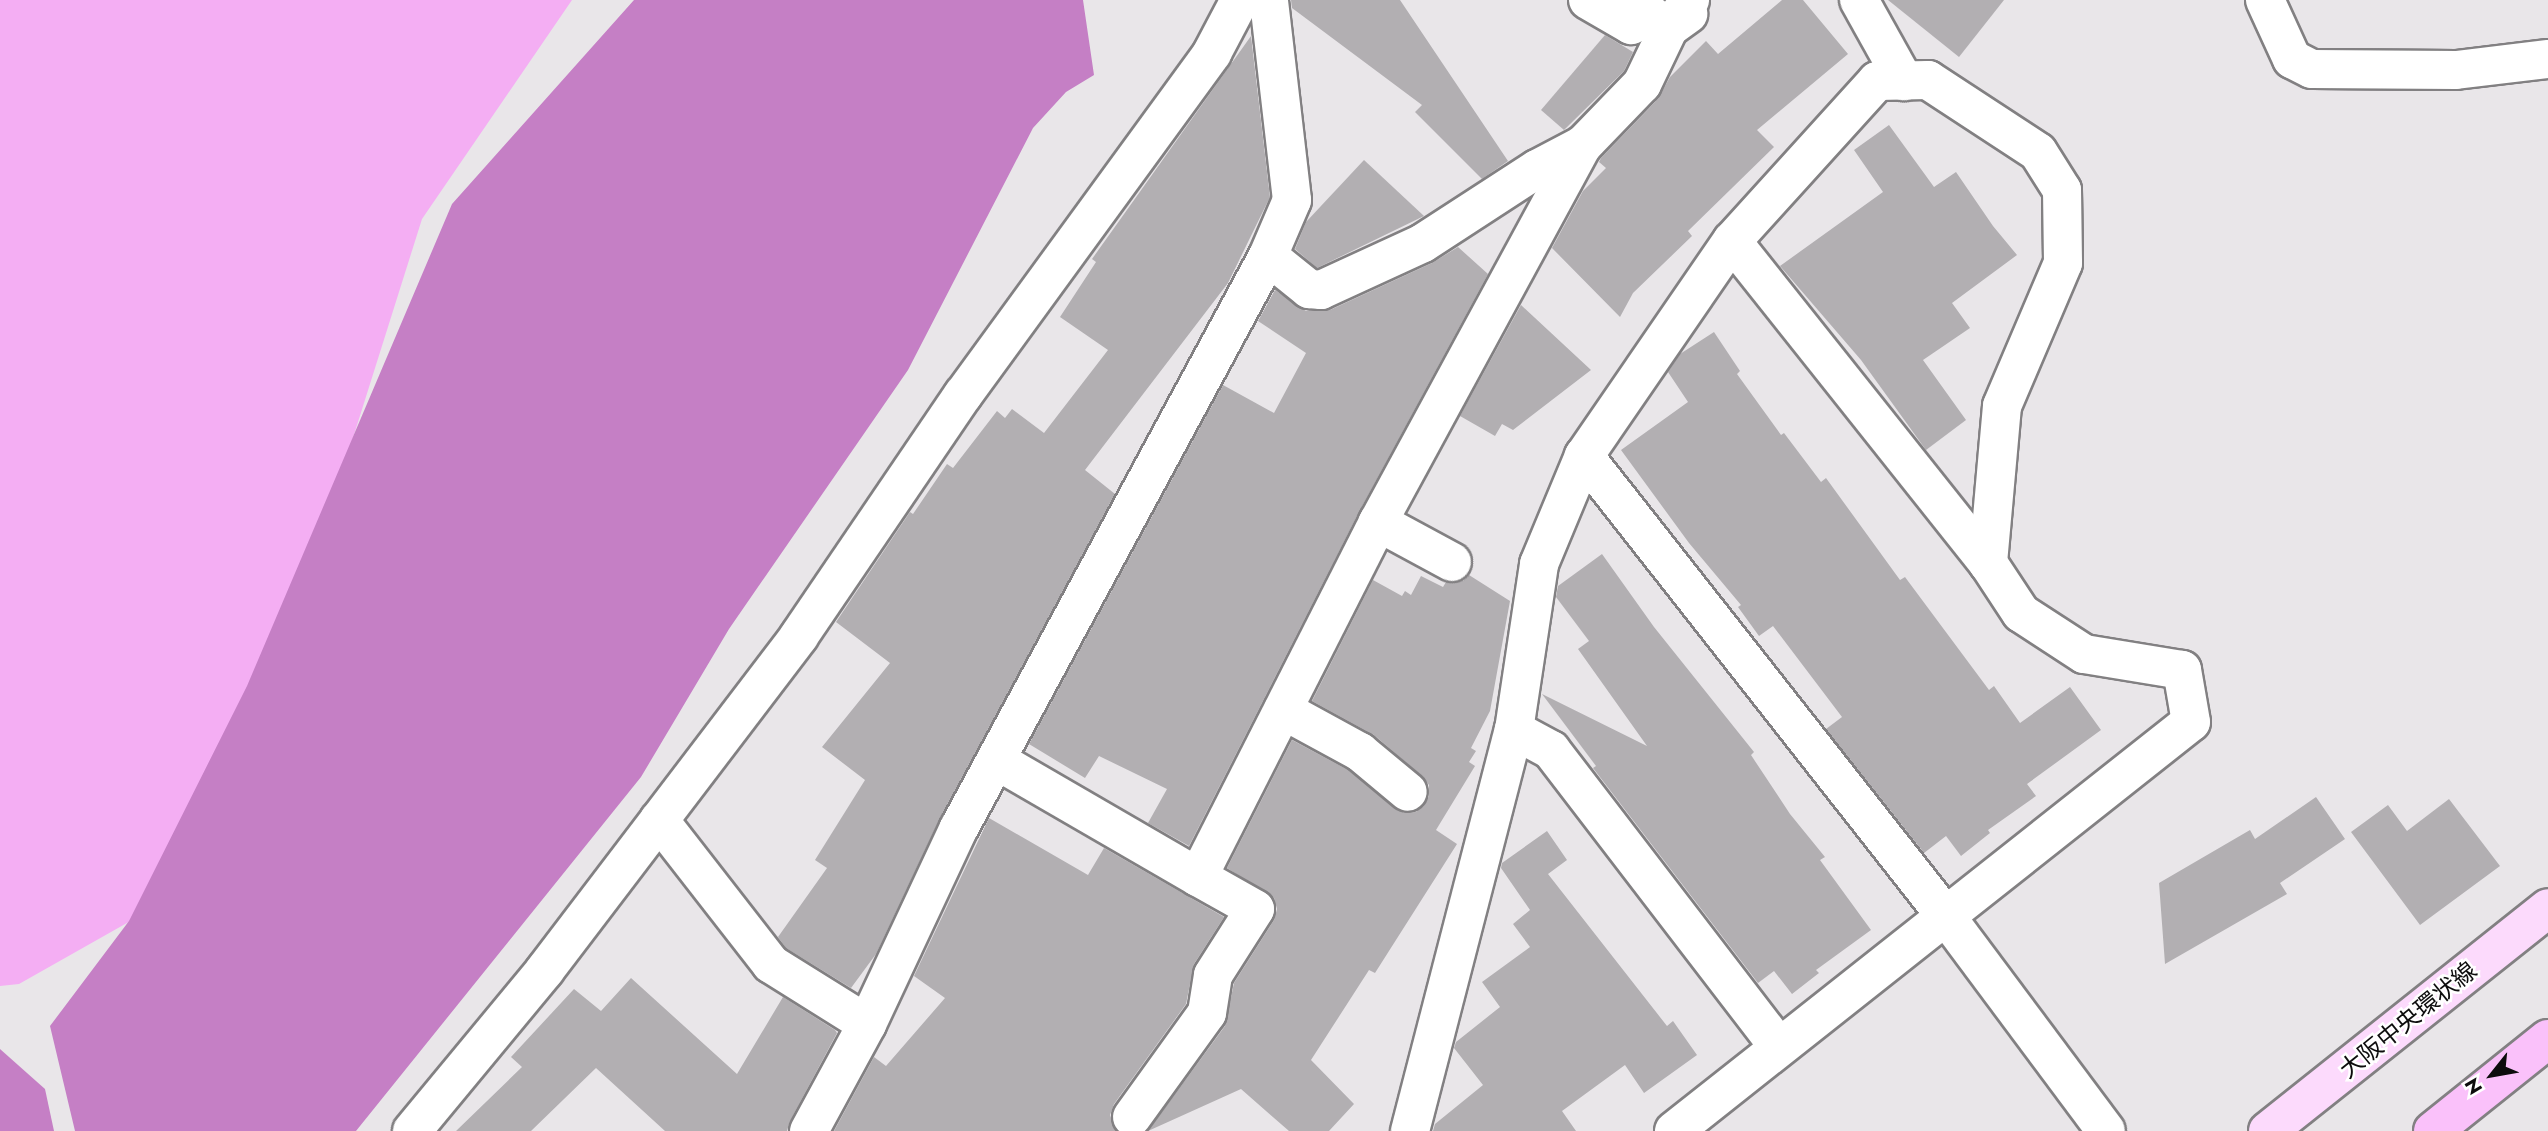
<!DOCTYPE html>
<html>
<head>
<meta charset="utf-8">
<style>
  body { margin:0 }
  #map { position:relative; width:2548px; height:1131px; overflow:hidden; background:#e9e6e9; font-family:Jost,"Noto Sans JP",sans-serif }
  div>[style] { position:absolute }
  .green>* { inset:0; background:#f4aef3 }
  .water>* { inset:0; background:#c57fc5 }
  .building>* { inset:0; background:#b2afb2 }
  .roads { filter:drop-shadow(2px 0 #828082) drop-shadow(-2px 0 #828082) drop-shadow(0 2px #828082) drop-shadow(0 -2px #828082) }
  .minor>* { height:38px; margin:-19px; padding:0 19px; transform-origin:19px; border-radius:19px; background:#fff }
  .major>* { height:38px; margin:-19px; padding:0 19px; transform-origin:19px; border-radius:19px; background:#fcdafc }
  .highway>* { height:38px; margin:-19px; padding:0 19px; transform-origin:19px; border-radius:19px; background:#fac1fa }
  span { translate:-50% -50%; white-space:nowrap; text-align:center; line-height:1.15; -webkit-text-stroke:5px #fff; paint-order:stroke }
  .street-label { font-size:24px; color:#0d0c0d }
  .north { position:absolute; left:2457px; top:1040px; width:70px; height:70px; -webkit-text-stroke:5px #fff; paint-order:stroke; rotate:239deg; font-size:19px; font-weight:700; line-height:28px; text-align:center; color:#0d0c0d }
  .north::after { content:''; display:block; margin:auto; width:24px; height:32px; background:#0d0c0d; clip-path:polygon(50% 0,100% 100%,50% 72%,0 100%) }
</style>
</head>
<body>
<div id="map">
  <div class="green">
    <i style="clip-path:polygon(0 0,572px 0,422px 219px,277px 679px,180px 893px,19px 984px,0 986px)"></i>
  </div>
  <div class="water">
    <i style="clip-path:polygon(634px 0,1083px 0,1094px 75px,1066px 92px,1033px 128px,908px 370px,729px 629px,641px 777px,356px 1131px,75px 1131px,50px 1026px,129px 921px,247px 686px,452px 204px)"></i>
    <i style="clip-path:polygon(0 1049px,45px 1089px,54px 1131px,0 1131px)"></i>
  </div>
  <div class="building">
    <i style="clip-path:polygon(1291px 0,1400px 0,1508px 161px,1482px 179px,1415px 112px,1422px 105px,1292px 8px)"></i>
    <i style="clip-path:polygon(1782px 0,1803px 0,1848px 54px,1757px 130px,1774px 147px,1688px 231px,1692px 236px,1633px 293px,1620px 317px,1552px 248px,1583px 191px,1606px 168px,1599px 162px,1601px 158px,1658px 99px,1670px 77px,1706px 41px,1718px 54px)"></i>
    <i style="clip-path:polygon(1888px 0,2004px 0,1959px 57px)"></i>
    <i style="clip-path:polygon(1605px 35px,1633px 52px,1624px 71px,1564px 130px,1541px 110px)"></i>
    <i style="clip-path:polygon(1251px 36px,1270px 197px,1228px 283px,1085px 470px,1115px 494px,940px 818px,876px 954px,851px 988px,786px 948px,778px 937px,827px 868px,815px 860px,865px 780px,822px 747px,890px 663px,836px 622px,910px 512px,913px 514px,947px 464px,953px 468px,997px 411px,1005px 418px,1012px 409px,1044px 433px,1108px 350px,1060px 317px,1096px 262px,1092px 259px)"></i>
    <i style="clip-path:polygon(1889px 125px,1934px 187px,1956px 172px,1993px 226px,2017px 255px,1952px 303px,1970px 328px,1923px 360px,1966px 420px,1926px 450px,1861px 360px,1780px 266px,1883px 192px,1854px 150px)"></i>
    <i style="clip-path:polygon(1364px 160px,1424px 216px,1317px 268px,1295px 249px,1306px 222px)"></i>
    <i style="clip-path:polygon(1458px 247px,1488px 274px,1359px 512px,1189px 846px,1148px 823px,1167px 789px,1099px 756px,1085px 778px,1029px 744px,1223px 385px,1274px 413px,1306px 353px,1258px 321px,1275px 290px,1306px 311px,1330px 310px,1432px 263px)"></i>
    <i style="clip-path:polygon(1521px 305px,1591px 370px,1513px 430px,1502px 424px,1495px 436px,1460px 416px)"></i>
    <i style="clip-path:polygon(1714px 332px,1740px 371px,1737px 374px,1781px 435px,1784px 433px,1821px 482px,1826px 478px,1900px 580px,1905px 577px,1989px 690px,1994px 686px,2020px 723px,2070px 687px,2101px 730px,2027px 784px,2036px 796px,1988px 830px,1990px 833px,1961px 856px,1946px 836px,1924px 853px,1826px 729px,1842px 717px,1773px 626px,1759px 636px,1738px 607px,1741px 605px,1689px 543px,1621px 450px,1688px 402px,1668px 372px,1680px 354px)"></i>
    <i style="clip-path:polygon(1602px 554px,1654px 627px,1754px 752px,1751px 755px,1790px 814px,1825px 857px,1820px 860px,1871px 930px,1816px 970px,1819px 973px,1792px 994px,1774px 971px,1758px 983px,1593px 768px,1596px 766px,1542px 694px,1647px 746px,1578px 649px,1589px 641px,1556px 597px,1558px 586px)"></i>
    <i style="clip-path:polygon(1469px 575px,1510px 601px,1490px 711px,1471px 748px,1476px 751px,1469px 762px,1475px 766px,1436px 830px,1457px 844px,1375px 973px,1369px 970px,1311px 1060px,1354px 1104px,1329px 1131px,1289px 1131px,1241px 1089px,1148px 1131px,1225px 1026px,1234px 983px,1274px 920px,1277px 909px,1274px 898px,1227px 868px,1292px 740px,1348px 770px,1404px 813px,1416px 812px,1424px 806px,1429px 796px,1429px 785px,1422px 776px,1374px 735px,1312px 701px,1373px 580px,1402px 596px,1405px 591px,1411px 595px,1421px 576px,1443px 587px,1446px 582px,1463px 581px)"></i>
    <i style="clip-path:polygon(2316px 797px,2345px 839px,2280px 883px,2287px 894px,2165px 964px,2159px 883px,2250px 830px,2255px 839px)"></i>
    <i style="clip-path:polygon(2449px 799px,2500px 866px,2420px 925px,2351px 832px,2388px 805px,2407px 831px)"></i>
    <i style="clip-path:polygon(989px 818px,1088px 875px,1104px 848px,1224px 917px,1194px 964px,1186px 1004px,1114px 1104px,1110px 1115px,1116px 1131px,834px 1131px,874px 1057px,886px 1066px,945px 998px,914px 976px)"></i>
    <i style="clip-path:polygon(1547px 831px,1567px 860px,1548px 874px,1667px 1026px,1673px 1021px,1697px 1055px,1644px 1093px,1625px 1065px,1562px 1111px,1576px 1131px,1433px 1131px,1435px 1124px,1483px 1085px,1454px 1048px,1456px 1042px,1500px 1007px,1482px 982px,1530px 947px,1513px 924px,1530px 910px,1501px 868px,1502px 863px)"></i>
    <i style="clip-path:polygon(631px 978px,737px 1074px,783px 997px,835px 1030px,837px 1033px,790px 1121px,787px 1131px,665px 1131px,596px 1068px,531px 1131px,456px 1131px,522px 1067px,511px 1057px,574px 989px,601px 1011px)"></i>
  </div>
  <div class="roads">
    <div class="minor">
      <i style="left:1588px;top:0;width:50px;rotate:30.2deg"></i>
      <i style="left:1631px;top:25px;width:22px;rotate:-30deg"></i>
      <i style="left:1630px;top:0;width:48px;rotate:35.7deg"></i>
      <i style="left:1669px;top:28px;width:24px;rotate:-36deg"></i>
      <i style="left:1859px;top:0;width:93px;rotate:60.9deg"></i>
      <i style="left:2265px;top:0;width:65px;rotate:65.4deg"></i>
      <i style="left:2292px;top:59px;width:22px;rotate:27deg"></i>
      <i style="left:2312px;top:69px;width:144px;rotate:0.4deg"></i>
      <i style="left:2456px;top:70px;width:93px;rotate:-6.8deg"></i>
      <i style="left:1268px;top:256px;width:53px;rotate:38.8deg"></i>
      <i style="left:1309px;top:289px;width:12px;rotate:5deg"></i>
      <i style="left:1321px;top:290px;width:112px;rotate:-24.7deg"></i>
      <i style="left:1423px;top:243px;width:136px;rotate:-33deg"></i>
      <i style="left:1537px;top:169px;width:52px;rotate:-27.6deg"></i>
      <i style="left:1584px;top:456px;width:584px;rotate:51.82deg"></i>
      <i style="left:1945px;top:915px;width:269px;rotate:53.3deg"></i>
      <i style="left:1378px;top:522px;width:84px;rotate:28.4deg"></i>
      <i style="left:1283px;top:710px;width:88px;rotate:28.6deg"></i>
      <i style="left:1360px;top:752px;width:62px;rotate:39.8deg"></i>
      <i style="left:1514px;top:730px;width:42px;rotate:28.4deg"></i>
      <i style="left:1551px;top:750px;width:374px;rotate:52.5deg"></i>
      <i style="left:996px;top:760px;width:233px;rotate:30.1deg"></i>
      <i style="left:1198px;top:877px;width:398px;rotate:-63.1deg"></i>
      <i style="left:1378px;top:522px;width:429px;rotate:-61.5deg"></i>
      <i style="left:1583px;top:145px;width:85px;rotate:-46deg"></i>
      <i style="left:1642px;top:84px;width:62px;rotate:-64.3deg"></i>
      <i style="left:1669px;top:28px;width:35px;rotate:-53deg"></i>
      <i style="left:659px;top:820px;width:182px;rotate:52.1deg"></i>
      <i style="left:771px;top:964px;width:113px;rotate:32deg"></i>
      <i style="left:1132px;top:1117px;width:128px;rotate:-54.2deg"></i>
      <i style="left:1207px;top:1013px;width:38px;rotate:-81deg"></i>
      <i style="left:1213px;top:975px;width:78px;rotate:-57.5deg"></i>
      <i style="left:1255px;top:909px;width:65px;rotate:-150.7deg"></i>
      <i style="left:412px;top:1131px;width:209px;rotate:-50.4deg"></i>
      <i style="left:545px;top:970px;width:420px;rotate:-52.7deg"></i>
      <i style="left:799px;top:636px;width:292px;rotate:-55.8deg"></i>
      <i style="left:963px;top:395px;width:423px;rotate:-53.9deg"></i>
      <i style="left:1212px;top:53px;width:60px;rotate:-62.2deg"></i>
      <i style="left:809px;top:1131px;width:122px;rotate:-61.5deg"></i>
      <i style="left:867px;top:1024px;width:217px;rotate:-64.9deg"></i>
      <i style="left:959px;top:828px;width:650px;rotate:-61.62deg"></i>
      <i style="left:1268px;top:256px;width:61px;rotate:-66.8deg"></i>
      <i style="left:1292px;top:200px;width:201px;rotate:-96.6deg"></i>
      <i style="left:1410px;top:1131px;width:414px;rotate:-75.5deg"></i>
      <i style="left:1514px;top:730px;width:168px;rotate:-81.4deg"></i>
      <i style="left:1539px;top:564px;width:117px;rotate:-67.4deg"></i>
      <i style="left:1584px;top:456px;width:261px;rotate:-55.5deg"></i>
      <i style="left:1732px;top:241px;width:216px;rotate:-47.8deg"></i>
      <i style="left:1877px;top:81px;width:51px;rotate:-1.1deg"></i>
      <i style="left:1928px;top:80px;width:131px;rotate:33.2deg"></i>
      <i style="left:2038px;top:152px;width:45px;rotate:57.7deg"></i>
      <i style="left:2062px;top:190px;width:73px;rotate:89.2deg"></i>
      <i style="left:2063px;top:263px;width:155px;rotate:113.1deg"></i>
      <i style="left:2002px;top:406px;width:158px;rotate:95.1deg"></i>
      <i style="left:1674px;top:1131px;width:659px;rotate:-38.35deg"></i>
      <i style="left:2191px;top:722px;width:53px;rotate:-99.8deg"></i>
      <i style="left:2182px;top:670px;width:99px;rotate:-170.7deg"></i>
      <i style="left:2084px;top:654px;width:75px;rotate:-146.9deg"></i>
      <i style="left:2021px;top:613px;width:60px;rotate:-123.4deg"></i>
      <i style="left:1988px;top:563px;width:411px;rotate:-128.5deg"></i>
    </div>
    <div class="major">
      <i style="left:2268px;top:1131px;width:358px;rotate:-38.5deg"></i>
    </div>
    <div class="highway">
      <i style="left:2433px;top:1131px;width:147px;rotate:-38.7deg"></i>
    </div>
  </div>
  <div class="street-label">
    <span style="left:2408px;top:1020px;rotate:-39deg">大阪中央環状線</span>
  </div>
  <div class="north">N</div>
</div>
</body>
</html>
